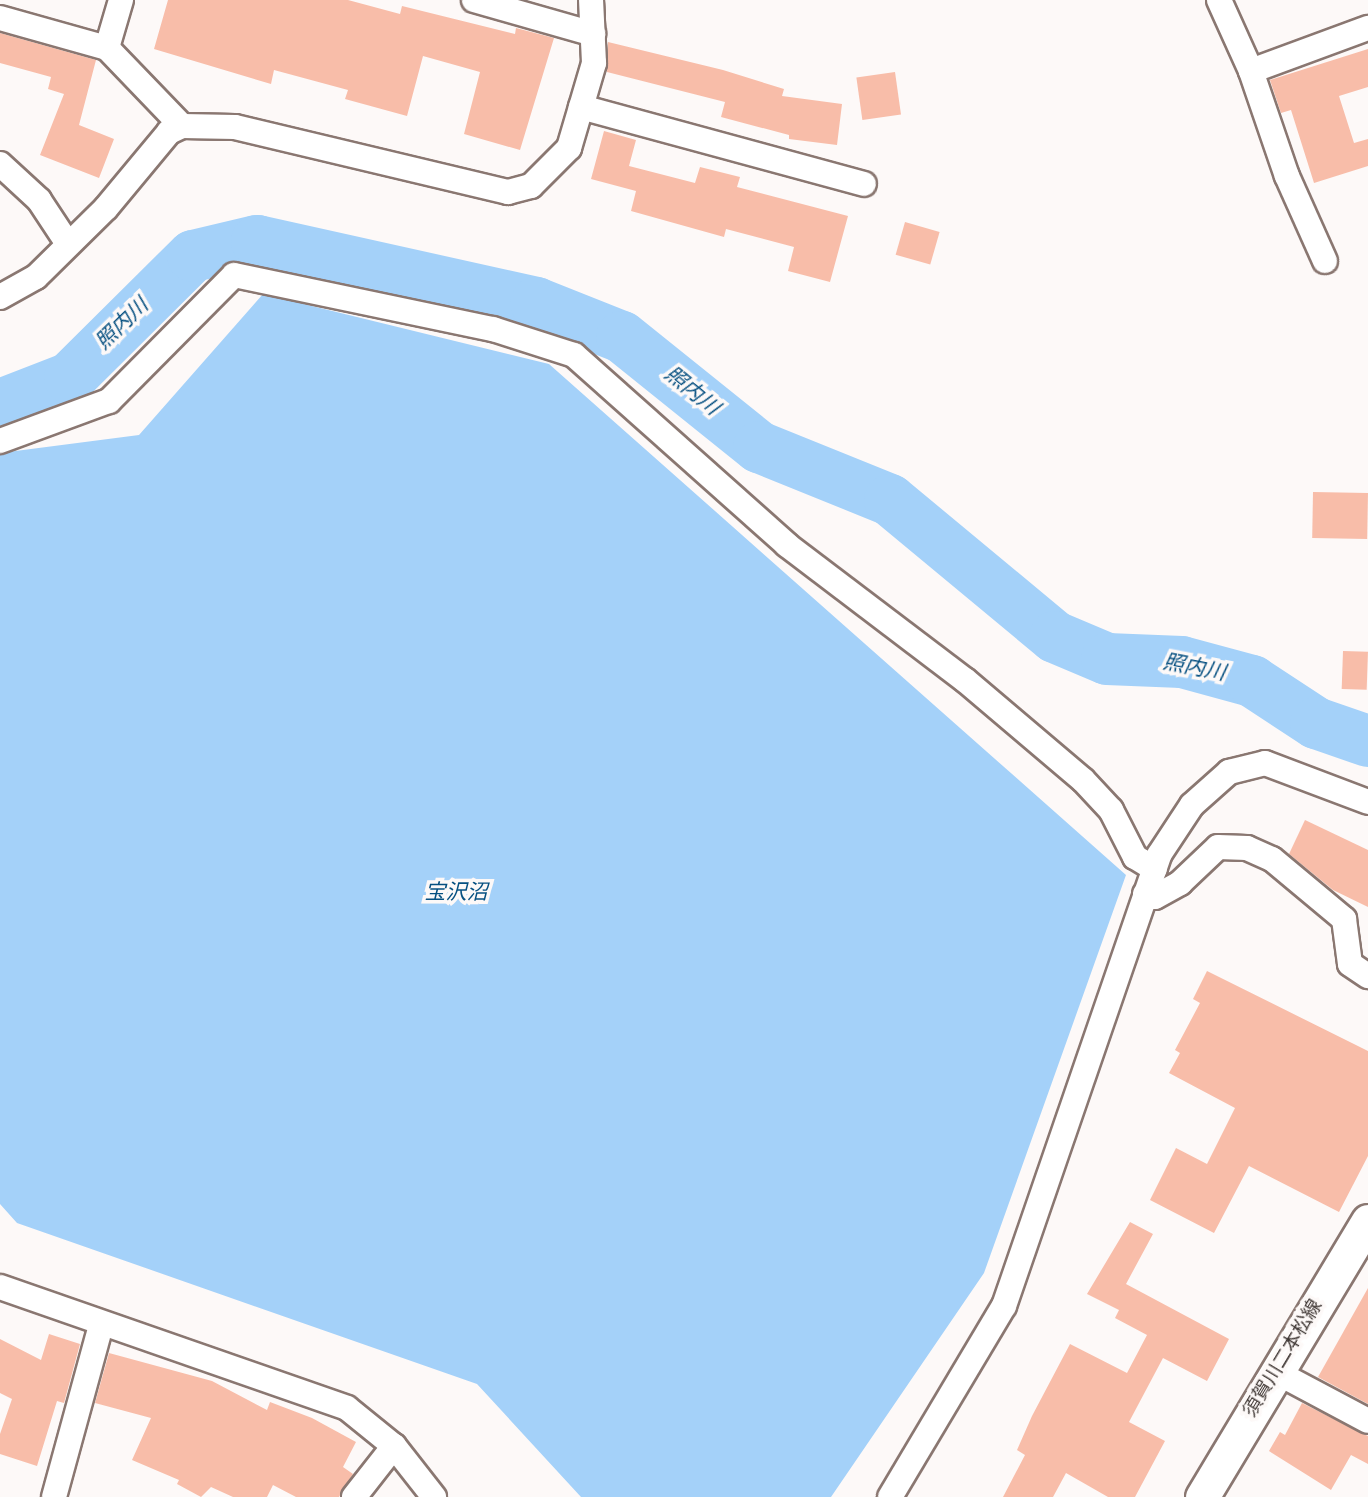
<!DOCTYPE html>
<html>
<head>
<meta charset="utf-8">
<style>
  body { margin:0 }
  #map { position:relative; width:1368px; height:1497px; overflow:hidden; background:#fdf9f8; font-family:Overpass,"Noto Sans JP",sans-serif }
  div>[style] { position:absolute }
  .water>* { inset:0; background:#a4d1f9 }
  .river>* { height:52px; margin:-26px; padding:0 26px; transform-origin:26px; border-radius:26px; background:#a4d1f9 }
  .building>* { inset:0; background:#f8bda9; transform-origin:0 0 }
  .roads { filter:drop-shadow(2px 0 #8a7771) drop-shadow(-2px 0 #8a7771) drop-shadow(0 2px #8a7771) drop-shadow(0 -2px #8a7771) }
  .street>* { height:24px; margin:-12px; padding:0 12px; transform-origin:12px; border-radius:12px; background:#fff }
  .secondary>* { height:33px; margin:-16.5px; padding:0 16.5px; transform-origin:16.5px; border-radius:16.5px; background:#fff }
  span { translate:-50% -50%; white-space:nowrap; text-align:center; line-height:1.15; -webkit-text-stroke:7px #fdf9f8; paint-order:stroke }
  .street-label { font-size:19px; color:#413936 }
  .water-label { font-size:21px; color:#065081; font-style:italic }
</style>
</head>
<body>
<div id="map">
  <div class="water">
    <i style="clip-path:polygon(263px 294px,549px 364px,1126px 875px,984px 1273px,831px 1497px,581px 1497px,477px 1384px,17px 1223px,0 1204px,0 453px,139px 435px)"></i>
  </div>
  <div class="river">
    <i style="left:0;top:405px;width:75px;rotate:-21.1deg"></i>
    <i style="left:70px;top:378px;width:173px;rotate:-44.8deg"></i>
    <i style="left:193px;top:256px;width:66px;rotate:-13.2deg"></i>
    <i style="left:257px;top:241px;width:286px;rotate:12.5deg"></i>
    <i style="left:536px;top:303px;width:92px;rotate:21.6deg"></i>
    <i style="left:622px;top:337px;width:176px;rotate:38.8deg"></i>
    <i style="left:759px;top:447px;width:141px;rotate:22deg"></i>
    <i style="left:890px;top:500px;width:214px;rotate:39.7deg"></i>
    <i style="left:1055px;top:637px;width:56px;rotate:22.9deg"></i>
    <i style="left:1107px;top:659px;width:75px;rotate:2.3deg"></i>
    <i style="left:1182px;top:662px;width:73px;rotate:15.2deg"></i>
    <i style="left:1252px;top:681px;width:77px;rotate:33.3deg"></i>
    <i style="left:1316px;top:723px;width:55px;rotate:19.1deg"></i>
  </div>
  <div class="building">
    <i style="clip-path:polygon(168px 0,348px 0,400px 14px,402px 6px,515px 34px,516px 28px,554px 38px,520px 150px,464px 134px,480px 72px,423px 56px,407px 116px,345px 99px,348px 90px,274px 70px,271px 84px,154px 49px)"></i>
    <i style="clip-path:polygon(0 33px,96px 60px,79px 125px,114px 139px,99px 178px,40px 155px,64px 94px,48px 89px,51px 77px,0 63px)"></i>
    <i style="clip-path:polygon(608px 42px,723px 70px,784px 89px,782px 96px,842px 104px,837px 145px,789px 139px,789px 135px,721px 117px,725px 102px,607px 72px)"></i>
    <i style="clip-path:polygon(1368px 49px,1368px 87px,1339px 96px,1354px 143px,1368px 139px,1368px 166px,1314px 183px,1291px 110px,1281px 113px,1270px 80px)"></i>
    <i style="left:895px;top:72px;width:43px;height:39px;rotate:82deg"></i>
    <i style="clip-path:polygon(604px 131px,636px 140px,629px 166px,695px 183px,700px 167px,740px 177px,737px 187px,848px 216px,830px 282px,788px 271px,794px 247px,726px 229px,724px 237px,631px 211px,636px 191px,591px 179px)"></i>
    <i style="left:905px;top:222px;width:36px;height:34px;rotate:16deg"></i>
    <i style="left:1313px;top:492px;width:55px;height:46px;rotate:1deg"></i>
    <i style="left:1343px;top:651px;width:25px;height:38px;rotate:2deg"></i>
    <i style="clip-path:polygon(1305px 820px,1368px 850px,1368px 907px,1333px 890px,1289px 854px)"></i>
    <i style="clip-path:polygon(1207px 971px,1368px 1051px,1368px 1156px,1339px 1212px,1249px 1166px,1214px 1233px,1150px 1200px,1176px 1148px,1207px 1164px,1235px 1108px,1169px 1073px,1180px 1053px,1175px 1050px,1200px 1003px,1193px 999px)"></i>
    <i style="clip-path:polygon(1130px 1222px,1153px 1234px,1126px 1284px,1229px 1339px,1207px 1381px,1163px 1358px,1129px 1422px,1165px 1441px,1135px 1497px,1108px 1497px,1066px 1473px,1053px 1497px,1003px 1497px,1025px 1455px,1017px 1450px,1032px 1416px,1070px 1344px,1127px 1373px,1147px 1335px,1115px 1318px,1119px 1310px,1087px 1294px)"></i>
    <i style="clip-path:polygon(1368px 1288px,1368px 1404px,1318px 1377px)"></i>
    <i style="clip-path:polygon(49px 1334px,80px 1344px,64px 1403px,57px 1401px,37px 1466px,0 1454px,0 1434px,12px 1399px,0 1393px,0 1339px,41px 1360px)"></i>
    <i style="clip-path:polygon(109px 1353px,212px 1381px,267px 1410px,270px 1402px,312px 1418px,356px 1442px,343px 1467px,353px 1474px,339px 1497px,296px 1497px,273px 1485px,267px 1497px,233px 1497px,211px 1487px,201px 1497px,177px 1484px,179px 1480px,132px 1460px,151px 1418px,95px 1403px)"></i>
    <i style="clip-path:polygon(1302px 1403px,1368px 1436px,1368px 1464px,1351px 1455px,1331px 1490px,1269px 1451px,1280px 1432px,1285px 1435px)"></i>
  </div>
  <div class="roads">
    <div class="street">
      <i style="left:121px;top:0;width:50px;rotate:106.3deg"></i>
      <i style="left:107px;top:48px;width:108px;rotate:46.1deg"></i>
      <i style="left:474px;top:0;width:124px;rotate:15.9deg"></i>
      <i style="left:1219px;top:0;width:78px;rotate:65.7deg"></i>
      <i style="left:1251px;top:71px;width:111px;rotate:71.1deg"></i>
      <i style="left:1287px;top:176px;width:93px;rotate:65.9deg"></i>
      <i style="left:0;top:18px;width:111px;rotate:15.7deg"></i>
      <i style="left:1251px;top:71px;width:125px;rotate:-20.2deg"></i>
      <i style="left:581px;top:107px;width:293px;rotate:15.2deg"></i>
      <i style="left:0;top:164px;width:53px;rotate:42.7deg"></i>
      <i style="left:39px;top:200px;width:53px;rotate:56.6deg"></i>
      <i style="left:0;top:297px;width:41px;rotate:-29.1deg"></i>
      <i style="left:36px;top:277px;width:98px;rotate:-44.6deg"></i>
      <i style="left:106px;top:208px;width:99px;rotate:-50.3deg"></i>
      <i style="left:169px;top:132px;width:14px;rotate:-25deg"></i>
      <i style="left:182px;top:126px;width:53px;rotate:1.1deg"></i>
      <i style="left:235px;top:127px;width:281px;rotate:13.4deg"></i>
      <i style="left:508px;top:192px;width:24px;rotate:-15deg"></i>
      <i style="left:531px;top:186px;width:54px;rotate:-45deg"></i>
      <i style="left:569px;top:148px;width:89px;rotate:-73.6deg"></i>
      <i style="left:594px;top:63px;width:63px;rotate:-92.7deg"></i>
      <i style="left:0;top:441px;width:116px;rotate:-20.2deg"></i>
      <i style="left:109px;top:401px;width:177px;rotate:-45.2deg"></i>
      <i style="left:234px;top:275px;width:265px;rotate:11.8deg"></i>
      <i style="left:493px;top:329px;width:85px;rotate:17.8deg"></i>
      <i style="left:574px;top:355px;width:285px;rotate:41.7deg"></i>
      <i style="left:787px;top:545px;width:223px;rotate:37.2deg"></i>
      <i style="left:965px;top:680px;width:155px;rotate:40.3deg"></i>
      <i style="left:1083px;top:780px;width:41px;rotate:47deg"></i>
      <i style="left:1111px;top:810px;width:53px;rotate:62.9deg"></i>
      <i style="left:1135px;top:857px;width:23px;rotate:31deg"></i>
      <i style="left:1145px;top:894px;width:10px;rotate:17deg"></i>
      <i style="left:1155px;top:897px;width:29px;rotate:-29deg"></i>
      <i style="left:1180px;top:883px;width:52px;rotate:-43.5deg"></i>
      <i style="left:1218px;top:847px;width:29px;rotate:2deg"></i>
      <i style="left:1247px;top:848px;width:27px;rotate:24deg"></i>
      <i style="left:1272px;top:859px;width:94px;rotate:39.8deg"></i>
      <i style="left:1344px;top:919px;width:45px;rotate:82.4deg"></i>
      <i style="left:1350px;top:964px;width:22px;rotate:34deg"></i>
      <i style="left:0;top:1287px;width:367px;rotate:19.2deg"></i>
      <i style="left:347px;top:1408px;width:60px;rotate:39deg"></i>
      <i style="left:394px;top:1446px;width:65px;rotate:51.9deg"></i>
      <i style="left:1276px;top:1372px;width:104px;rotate:28deg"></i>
      <i style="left:54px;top:1497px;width:178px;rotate:-74.7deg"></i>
      <i style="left:354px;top:1497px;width:65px;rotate:-51.9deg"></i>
      <i style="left:890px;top:1497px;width:222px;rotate:-59.2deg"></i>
      <i style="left:1004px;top:1306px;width:477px;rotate:-71deg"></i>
      <i style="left:1159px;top:855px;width:60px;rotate:-56.6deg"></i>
      <i style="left:1192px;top:805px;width:50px;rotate:-41.7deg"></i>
      <i style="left:1229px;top:772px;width:37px;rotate:-14deg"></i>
      <i style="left:1265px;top:763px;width:110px;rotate:20.7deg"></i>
    </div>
    <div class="secondary">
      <i style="left:1202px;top:1497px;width:322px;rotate:-59deg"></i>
    </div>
  </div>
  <div class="street-label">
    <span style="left:1284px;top:1359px;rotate:-59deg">須賀川二本松線</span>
  </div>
  <div class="water-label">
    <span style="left:123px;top:325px;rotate:-44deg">照内川</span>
    <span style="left:691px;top:392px;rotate:39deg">照内川</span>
    <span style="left:1194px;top:669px;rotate:11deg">照内川</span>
    <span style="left:456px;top:894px">宝沢沼</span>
  </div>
</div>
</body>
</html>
